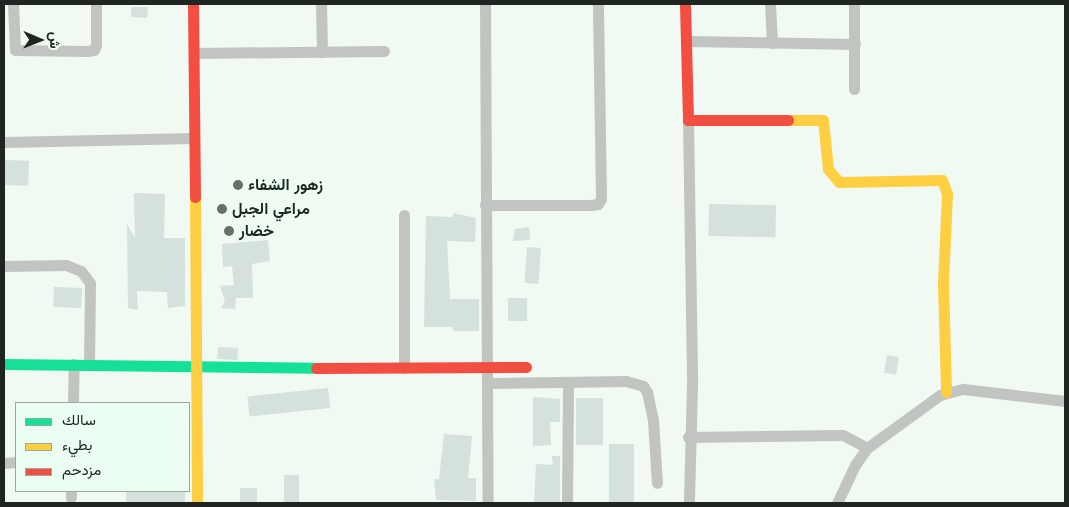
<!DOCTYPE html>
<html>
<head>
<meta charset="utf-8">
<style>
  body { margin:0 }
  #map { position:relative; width:1069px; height:507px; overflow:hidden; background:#f0f9f2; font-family:Helvetica,Vazirmatn,sans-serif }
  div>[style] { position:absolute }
  .building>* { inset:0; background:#d5e1dd; transform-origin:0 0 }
  .street>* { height:11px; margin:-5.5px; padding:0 5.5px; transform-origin:5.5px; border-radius:5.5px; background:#c2c4c1 }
  .fast>* { height:11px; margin:-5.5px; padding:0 5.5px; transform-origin:5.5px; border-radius:5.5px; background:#16e098 }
  .slow>* { height:11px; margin:-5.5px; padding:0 5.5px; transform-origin:5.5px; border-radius:5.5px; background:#ffcf43 }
  .jam>* { height:11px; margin:-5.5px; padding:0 5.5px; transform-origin:5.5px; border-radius:5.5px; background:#f24e42 }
  .dots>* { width:14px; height:14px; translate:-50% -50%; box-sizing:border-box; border:2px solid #ecfdf1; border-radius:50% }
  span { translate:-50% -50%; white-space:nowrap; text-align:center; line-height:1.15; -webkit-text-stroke:4px #ecfdf1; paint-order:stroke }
  .poi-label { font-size:16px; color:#1f2521; font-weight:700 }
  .left { translate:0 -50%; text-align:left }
  .frame { position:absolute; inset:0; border:5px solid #1f2521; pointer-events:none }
  .legend { position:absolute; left:15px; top:402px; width:175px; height:90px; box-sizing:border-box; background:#ecfdf1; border:1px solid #9aa79e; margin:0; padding:6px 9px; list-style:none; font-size:15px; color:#1f2521 }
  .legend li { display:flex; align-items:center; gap:10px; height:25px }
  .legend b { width:25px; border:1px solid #9aa79e }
  .north { position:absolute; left:15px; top:15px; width:50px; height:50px; -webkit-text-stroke:4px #ecfdf1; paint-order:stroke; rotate:91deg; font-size:14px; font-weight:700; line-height:20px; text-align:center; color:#1f2521 }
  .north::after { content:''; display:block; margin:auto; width:18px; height:22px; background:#1f2521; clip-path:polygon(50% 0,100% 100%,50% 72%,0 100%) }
</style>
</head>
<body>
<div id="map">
  <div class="building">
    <i style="clip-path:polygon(131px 7px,148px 7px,147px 18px,131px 17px)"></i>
    <i style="left:4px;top:160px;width:25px;height:25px;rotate:2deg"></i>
    <i style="clip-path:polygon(134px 193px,165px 194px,164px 238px,185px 238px,185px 306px,168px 308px,167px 292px,137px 291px,138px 310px,128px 308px,127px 224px,135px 238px)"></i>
    <i style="left:709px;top:204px;width:67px;height:32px;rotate:1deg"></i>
    <i style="clip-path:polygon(453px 213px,476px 218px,475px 242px,447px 241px,450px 299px,479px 299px,479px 331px,453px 331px,453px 327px,424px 327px,426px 216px,453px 217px)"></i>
    <i style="clip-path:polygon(529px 227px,530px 240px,513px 241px,515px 229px)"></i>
    <i style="clip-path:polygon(268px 240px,270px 261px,252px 264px,253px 298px,236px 298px,235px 309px,221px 308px,225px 301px,220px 286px,234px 285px,232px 266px,223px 267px,222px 244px)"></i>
    <i style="left:527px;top:247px;width:14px;height:36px;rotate:4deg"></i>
    <i style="left:54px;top:287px;width:28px;height:20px;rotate:2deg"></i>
    <i style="left:508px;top:298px;width:19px;height:23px"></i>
    <i style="left:218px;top:347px;width:20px;height:12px;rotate:3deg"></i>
    <i style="left:887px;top:355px;width:12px;height:18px;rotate:9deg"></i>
    <i style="left:328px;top:388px;width:20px;height:81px;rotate:84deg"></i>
    <i style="clip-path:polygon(533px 397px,560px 399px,560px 422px,550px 422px,551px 445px,533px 446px)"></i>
    <i style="left:576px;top:398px;width:27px;height:47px"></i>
    <i style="clip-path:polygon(444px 434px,472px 436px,468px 478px,476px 478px,476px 501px,436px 500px,434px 479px,439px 479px)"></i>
    <i style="left:609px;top:444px;width:25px;height:59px"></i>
    <i style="clip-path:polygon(552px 456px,560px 456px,560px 503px,534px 503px,536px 464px,553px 465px)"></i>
    <i style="left:284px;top:475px;width:15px;height:28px"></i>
    <i style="left:257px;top:488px;width:15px;height:17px;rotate:90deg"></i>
    <i style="left:126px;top:491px;width:59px;height:12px"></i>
  </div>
  <div class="street">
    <i style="left:13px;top:4px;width:46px;rotate:87.5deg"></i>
    <i style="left:15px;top:50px;width:72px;rotate:0.8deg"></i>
    <i style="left:87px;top:51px;width:7px;rotate:-8deg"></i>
    <i style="left:94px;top:50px;width:5px;rotate:-68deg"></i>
    <i style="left:96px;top:45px;width:41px;rotate:-90deg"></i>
    <i style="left:321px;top:4px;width:48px;rotate:88.8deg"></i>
    <i style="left:485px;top:4px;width:499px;rotate:89.7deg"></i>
    <i style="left:770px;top:4px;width:39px;rotate:87deg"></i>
    <i style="left:854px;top:4px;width:85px;rotate:90deg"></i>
    <i style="left:687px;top:41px;width:168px;rotate:1deg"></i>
    <i style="left:194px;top:53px;width:190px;rotate:-0.6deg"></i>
    <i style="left:688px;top:120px;width:265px;rotate:89.1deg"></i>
    <i style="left:692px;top:385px;width:118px;rotate:91.5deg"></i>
    <i style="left:4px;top:142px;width:190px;rotate:-1.2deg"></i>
    <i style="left:485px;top:205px;width:106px"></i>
    <i style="left:591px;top:205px;width:7px;rotate:-8deg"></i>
    <i style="left:598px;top:204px;width:6px;rotate:-59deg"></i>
    <i style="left:601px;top:199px;width:195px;rotate:-90.9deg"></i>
    <i style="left:404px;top:215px;width:153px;rotate:90deg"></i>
    <i style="left:4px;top:266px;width:62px;rotate:-0.9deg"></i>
    <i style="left:66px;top:265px;width:16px;rotate:22deg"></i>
    <i style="left:81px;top:271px;width:15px;rotate:53deg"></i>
    <i style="left:90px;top:283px;width:81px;rotate:90.7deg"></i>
    <i style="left:489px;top:383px;width:137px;rotate:-0.8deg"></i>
    <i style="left:626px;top:381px;width:18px;rotate:16deg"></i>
    <i style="left:643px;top:386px;width:7px;rotate:56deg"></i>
    <i style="left:647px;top:392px;width:29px;rotate:78deg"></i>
    <i style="left:653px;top:420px;width:63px;rotate:86.4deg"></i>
    <i style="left:73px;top:403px;width:39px;rotate:-89deg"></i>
    <i style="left:688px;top:437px;width:155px;rotate:-0.7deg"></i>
    <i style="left:843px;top:435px;width:27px;rotate:28deg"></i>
    <i style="left:4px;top:463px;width:12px;rotate:-5deg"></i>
    <i style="left:71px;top:497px;width:6px;rotate:-90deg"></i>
    <i style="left:567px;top:503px;width:121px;rotate:-89.5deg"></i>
    <i style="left:837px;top:503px;width:42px;rotate:-64.7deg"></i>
    <i style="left:855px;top:465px;width:21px;rotate:-55deg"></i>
    <i style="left:867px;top:448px;width:90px;rotate:-36deg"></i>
    <i style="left:940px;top:395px;width:24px;rotate:-15deg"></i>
    <i style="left:963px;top:389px;width:103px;rotate:6.7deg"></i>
  </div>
  <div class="fast">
    <i style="left:4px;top:364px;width:312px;rotate:0.7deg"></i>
  </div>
  <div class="slow">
    <i style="left:788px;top:120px;width:35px"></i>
    <i style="left:823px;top:120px;width:49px;rotate:84.2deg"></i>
    <i style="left:828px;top:169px;width:17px;rotate:50deg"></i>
    <i style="left:839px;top:182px;width:103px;rotate:-1.1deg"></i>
    <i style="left:942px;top:180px;width:15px;rotate:70deg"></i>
    <i style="left:947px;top:194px;width:88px;rotate:92.6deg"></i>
    <i style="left:943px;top:282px;width:110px;rotate:88.4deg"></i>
    <i style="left:195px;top:197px;width:306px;rotate:89.6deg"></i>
  </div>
  <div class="jam">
    <i style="left:193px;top:4px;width:193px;rotate:89.4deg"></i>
    <i style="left:685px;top:4px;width:116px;rotate:88.5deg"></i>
    <i style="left:688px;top:120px;width:100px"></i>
    <i style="left:316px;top:368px;width:210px;rotate:-0.3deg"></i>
  </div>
  <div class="dots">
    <i style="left:238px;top:185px;background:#686f6a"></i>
    <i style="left:222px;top:209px;background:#686f6a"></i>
    <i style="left:229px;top:231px;background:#686f6a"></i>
  </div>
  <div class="poi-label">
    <span class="left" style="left:248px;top:185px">زهور الشفاء</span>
    <span class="left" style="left:232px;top:209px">مراعي الجبل</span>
    <span class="left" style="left:239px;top:231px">خضار</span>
  </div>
  <div class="frame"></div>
  <ul class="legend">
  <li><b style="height:6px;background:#16e098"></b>سالك</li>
  <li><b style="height:6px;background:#ffcf43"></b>بطيء</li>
  <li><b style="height:6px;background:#f24e42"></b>مزدحم</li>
  </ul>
  <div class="north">ش</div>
</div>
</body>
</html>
